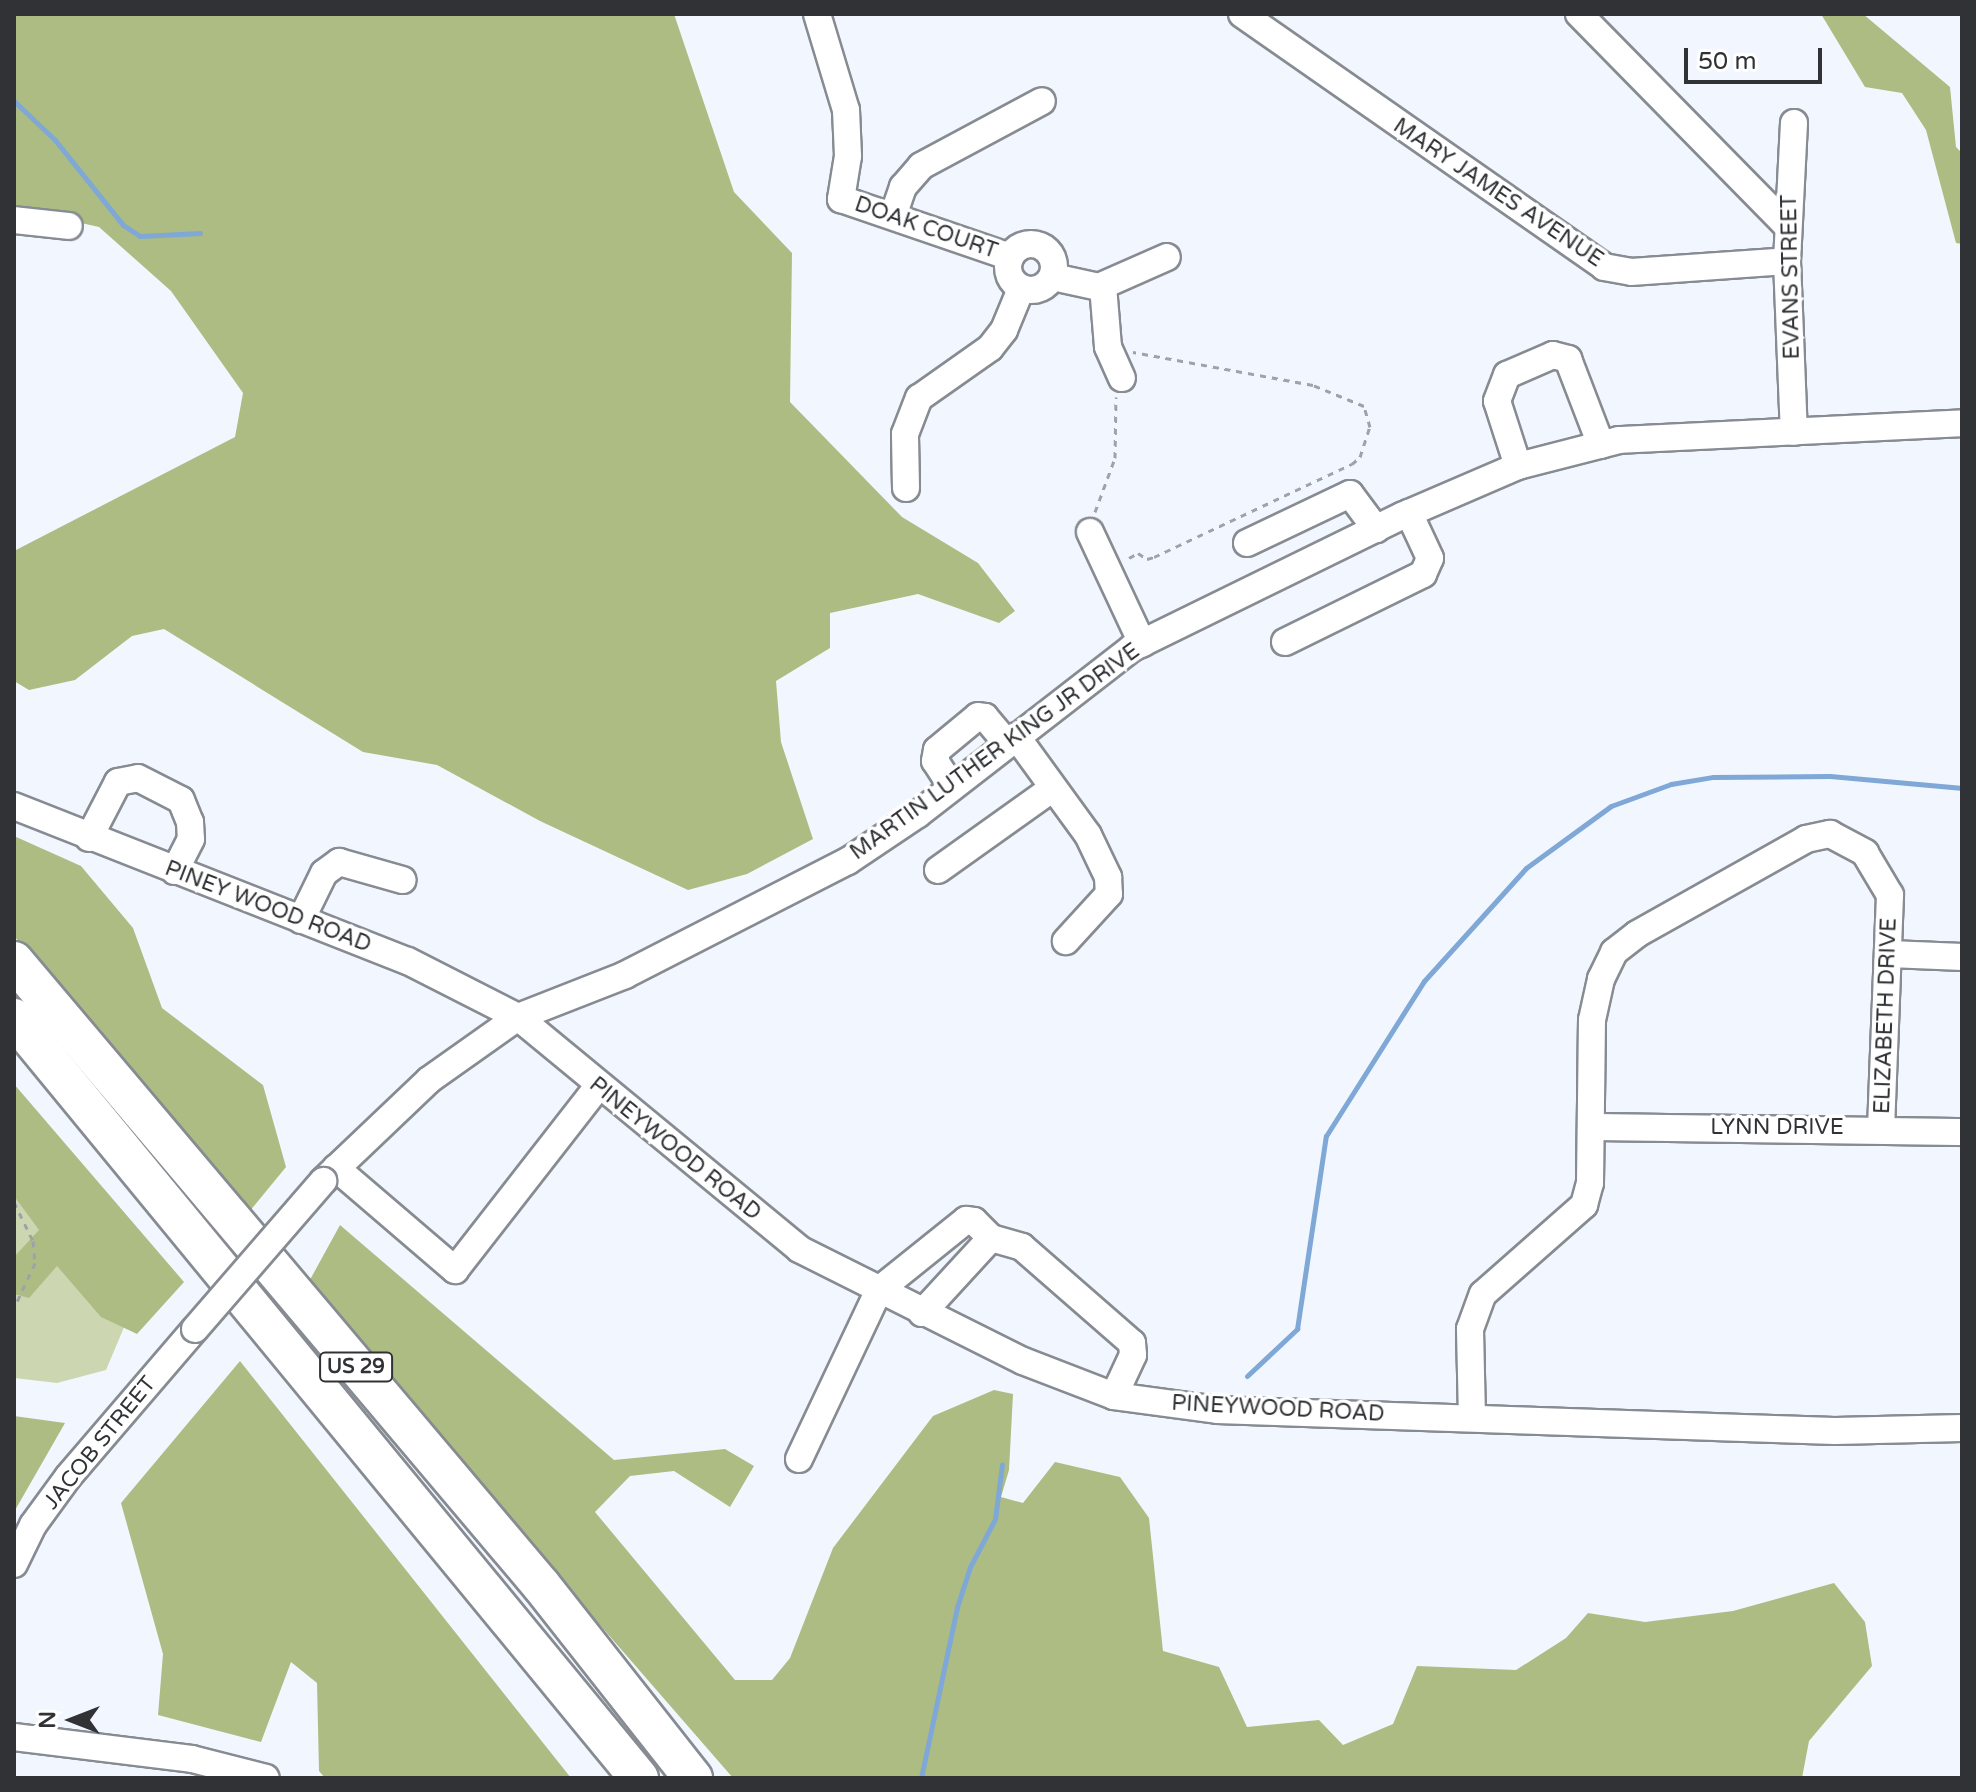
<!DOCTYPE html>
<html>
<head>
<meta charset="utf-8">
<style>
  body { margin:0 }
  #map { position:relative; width:1976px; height:1792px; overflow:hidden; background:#f2f7ff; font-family:"Varela Round",sans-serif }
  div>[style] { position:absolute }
  .green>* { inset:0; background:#ccd7b1 }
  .forest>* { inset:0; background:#adbc82 }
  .stream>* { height:5px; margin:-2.5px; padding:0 2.5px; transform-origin:2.5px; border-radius:2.5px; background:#7fa8d6 }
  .path>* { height:3px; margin-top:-1.5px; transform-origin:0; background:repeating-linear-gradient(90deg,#9fa2a8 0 6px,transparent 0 12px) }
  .roads { filter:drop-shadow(2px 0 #878b92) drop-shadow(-2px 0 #878b92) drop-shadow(0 2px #878b92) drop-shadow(0 -2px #878b92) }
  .minor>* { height:26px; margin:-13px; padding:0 13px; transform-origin:13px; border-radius:13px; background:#fff }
  .minor>.ring { margin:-13px; padding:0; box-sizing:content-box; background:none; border:26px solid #fff; border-radius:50% }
  .highway>* { height:38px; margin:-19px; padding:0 19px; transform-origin:19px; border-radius:19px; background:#fff }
  .bridges { filter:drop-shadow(2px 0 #878b92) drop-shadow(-2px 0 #878b92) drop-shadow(0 2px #878b92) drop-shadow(0 -2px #878b92) }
  .minor-bridge>* { height:26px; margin:-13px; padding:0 13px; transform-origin:13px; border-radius:13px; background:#fff }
  span { translate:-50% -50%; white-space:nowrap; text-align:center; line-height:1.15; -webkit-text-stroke:7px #fff; paint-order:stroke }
  .shield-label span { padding:2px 6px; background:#fff; border:2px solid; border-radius:6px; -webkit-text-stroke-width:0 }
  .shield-label { font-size:20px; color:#303235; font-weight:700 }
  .street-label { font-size:22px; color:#303235 }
  .frame { position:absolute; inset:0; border:16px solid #303235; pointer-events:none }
  .north { position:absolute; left:32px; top:1680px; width:80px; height:80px; -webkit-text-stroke:6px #fff; paint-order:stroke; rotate:270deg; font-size:22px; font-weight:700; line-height:32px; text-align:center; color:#303235 }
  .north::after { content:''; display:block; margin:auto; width:28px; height:36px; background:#303235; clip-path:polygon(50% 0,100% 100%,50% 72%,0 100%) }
  .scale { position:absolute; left:1684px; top:48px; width:138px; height:36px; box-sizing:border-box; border:4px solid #303235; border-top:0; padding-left:10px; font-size:24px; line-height:28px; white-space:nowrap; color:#303235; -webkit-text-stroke:6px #fff; paint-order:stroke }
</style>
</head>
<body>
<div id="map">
  <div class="green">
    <i style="clip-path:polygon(14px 1178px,125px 1325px,106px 1370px,57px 1383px,14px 1378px)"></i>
  </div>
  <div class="forest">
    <i style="clip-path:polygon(14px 14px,674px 14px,734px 192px,792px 253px,790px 402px,902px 517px,978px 563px,1015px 611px,999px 623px,918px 594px,830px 613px,830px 648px,776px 681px,781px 742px,813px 839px,747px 874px,688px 890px,540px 821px,437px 765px,363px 752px,164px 629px,132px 636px,75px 680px,29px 690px,14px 681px,14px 551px,235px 437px,243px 393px,171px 291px,99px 227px,14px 208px)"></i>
    <i style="clip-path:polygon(1821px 14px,1863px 14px,1950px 87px,1956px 147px,1962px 153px,1962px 244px,1956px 243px,1926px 130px,1902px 93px,1865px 87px)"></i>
    <i style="clip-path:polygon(14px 836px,81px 866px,133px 928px,162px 1008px,263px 1085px,286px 1167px,249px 1212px,14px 936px)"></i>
    <i style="clip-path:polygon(14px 1084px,184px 1282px,137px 1334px,101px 1317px,57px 1266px,29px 1298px,14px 1294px,14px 1257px,39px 1230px,14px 1196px)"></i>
    <i style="clip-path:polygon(340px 1225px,614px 1460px,725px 1449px,754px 1466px,730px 1507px,674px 1471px,630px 1476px,595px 1512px,735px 1680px,772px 1680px,790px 1658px,833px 1548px,933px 1416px,994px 1390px,1013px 1394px,1009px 1470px,1001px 1497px,1023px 1503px,1055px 1462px,1120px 1477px,1149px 1518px,1163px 1651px,1219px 1667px,1247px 1727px,1319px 1720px,1343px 1745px,1393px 1724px,1417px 1666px,1516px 1670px,1566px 1638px,1588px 1613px,1645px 1622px,1733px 1611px,1834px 1583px,1865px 1622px,1872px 1666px,1809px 1741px,1802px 1778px,733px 1778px,306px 1287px)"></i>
    <i style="clip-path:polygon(240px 1361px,571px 1778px,325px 1778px,319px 1771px,317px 1683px,291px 1662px,261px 1742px,158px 1715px,163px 1654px,121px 1503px)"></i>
    <i style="clip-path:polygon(14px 1416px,65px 1423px,14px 1512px)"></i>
  </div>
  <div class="stream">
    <i style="left:14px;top:101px;width:57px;rotate:43.6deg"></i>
    <i style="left:55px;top:140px;width:109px;rotate:51.3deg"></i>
    <i style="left:123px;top:225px;width:20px;rotate:33deg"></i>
    <i style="left:140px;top:236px;width:60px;rotate:-2.9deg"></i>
    <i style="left:1247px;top:1376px;width:69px;rotate:-43.2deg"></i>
    <i style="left:1297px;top:1329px;width:195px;rotate:-81.5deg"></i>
    <i style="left:1326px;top:1136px;width:183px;rotate:-57.7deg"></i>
    <i style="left:1424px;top:981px;width:152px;rotate:-47.9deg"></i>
    <i style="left:1526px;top:868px;width:105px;rotate:-36.1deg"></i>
    <i style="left:1611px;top:806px;width:64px;rotate:-20.1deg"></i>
    <i style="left:1671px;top:784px;width:43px;rotate:-9.5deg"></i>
    <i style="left:1713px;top:777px;width:117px;rotate:-0.5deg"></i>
    <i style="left:1830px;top:776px;width:133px;rotate:5.2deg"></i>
    <i style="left:921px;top:1778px;width:175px;rotate:-78.1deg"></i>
    <i style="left:957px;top:1607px;width:42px;rotate:-72deg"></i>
    <i style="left:970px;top:1567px;width:54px;rotate:-62.5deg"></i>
    <i style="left:995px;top:1519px;width:55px;rotate:-82.7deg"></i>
  </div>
  <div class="path">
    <i style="left:1095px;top:512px;width:58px;rotate:-69.7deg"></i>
    <i style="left:1115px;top:458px;width:61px;rotate:-89.1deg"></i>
    <i style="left:1129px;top:558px;width:10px;rotate:-29deg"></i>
    <i style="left:1138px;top:553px;width:11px;rotate:34deg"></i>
    <i style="left:1147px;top:559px;width:7px;rotate:-16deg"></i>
    <i style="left:1154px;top:557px;width:219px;rotate:-25.2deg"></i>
    <i style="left:1352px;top:464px;width:11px;rotate:-41deg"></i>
    <i style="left:1360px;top:457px;width:32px;rotate:-72deg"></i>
    <i style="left:1370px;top:427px;width:22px;rotate:-106deg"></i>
    <i style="left:1364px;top:406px;width:55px;rotate:-157.6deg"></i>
    <i style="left:1313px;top:385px;width:183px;rotate:-169.6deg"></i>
    <i style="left:14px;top:1202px;width:43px;rotate:64deg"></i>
    <i style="left:33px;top:1241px;width:22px;rotate:85deg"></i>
    <i style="left:35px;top:1263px;width:50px;rotate:115deg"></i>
  </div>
  <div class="roads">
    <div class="minor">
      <i style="left:817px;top:14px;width:100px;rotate:73.2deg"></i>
      <i style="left:846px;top:110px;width:46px;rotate:87.5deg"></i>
      <i style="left:848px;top:156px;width:44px;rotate:99.2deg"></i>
      <i style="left:841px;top:199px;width:179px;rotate:18.9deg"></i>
      <i style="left:1242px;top:14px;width:442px;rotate:34.9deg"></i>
      <i style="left:1604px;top:267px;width:27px;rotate:10deg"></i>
      <i style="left:1631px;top:272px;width:156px;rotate:-4deg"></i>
      <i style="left:1579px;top:14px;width:297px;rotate:45.5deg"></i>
      <i style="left:1794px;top:123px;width:138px;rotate:92.9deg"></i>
      <i style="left:1787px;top:261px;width:171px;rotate:87.7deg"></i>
      <i style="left:893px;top:216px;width:31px;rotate:-71deg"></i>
      <i style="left:903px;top:187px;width:28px;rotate:-49deg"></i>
      <i style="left:921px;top:166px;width:137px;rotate:-28.2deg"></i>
      <i style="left:14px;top:220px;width:55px;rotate:6.2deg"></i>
      <i class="ring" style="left:1008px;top:244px;width:20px;height:20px"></i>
      <i style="left:1053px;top:277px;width:47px;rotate:12.3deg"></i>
      <i style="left:1099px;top:287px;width:74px;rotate:-23.8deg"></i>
      <i style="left:1103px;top:286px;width:61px;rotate:85.3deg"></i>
      <i style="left:1108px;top:347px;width:34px;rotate:66deg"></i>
      <i style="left:1518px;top:466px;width:68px;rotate:-107.9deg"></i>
      <i style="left:1497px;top:401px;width:28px;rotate:-69deg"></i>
      <i style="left:1507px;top:375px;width:50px;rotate:-23.5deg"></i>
      <i style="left:1553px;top:355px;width:16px;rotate:15deg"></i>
      <i style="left:1568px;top:359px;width:92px;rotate:69deg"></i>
      <i style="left:906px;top:488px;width:54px;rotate:-91.1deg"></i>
      <i style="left:905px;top:434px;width:39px;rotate:-69deg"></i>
      <i style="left:919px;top:398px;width:87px;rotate:-35.2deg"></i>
      <i style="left:990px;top:348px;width:23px;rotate:-52deg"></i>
      <i style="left:1004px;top:330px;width:44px;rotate:-67.5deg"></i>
      <i style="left:1090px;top:532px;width:123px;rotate:64.9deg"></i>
      <i style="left:1247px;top:543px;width:114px;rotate:-25.4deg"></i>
      <i style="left:1350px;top:494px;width:44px;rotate:53.4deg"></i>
      <i style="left:1285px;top:642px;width:154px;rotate:-26.2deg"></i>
      <i style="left:1423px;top:574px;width:17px;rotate:-66deg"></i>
      <i style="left:1430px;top:558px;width:50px;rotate:-115deg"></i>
      <i style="left:1016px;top:736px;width:122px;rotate:54deg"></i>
      <i style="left:1088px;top:835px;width:47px;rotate:64.5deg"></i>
      <i style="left:1108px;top:877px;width:17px;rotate:87deg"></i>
      <i style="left:1109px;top:894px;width:64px;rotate:132.5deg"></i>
      <i style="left:952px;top:787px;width:31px;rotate:-123deg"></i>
      <i style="left:935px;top:761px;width:11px;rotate:-80deg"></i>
      <i style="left:937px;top:750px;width:53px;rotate:-39.7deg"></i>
      <i style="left:978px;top:716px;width:7px;rotate:8deg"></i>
      <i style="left:985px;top:717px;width:34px;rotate:50deg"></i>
      <i style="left:14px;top:806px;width:423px;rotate:21.5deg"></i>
      <i style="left:408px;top:961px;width:123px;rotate:27deg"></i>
      <i style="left:518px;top:1017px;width:364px;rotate:39.5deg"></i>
      <i style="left:799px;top:1249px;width:250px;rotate:26.6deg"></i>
      <i style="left:1023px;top:1361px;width:97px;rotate:21deg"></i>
      <i style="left:1114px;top:1396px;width:104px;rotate:7.7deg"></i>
      <i style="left:1217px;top:1410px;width:618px;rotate:1.95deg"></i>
      <i style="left:1835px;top:1431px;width:127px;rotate:-1.4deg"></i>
      <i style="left:89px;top:838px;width:63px;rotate:-62.6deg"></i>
      <i style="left:118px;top:782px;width:20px;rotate:-11deg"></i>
      <i style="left:138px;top:778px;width:48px;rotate:27.1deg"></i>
      <i style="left:181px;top:800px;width:24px;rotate:68deg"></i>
      <i style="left:190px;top:822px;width:17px;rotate:87deg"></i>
      <i style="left:191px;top:839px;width:36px;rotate:117deg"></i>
      <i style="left:938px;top:870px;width:141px;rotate:-35.5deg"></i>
      <i style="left:301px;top:920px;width:52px;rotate:-63.9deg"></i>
      <i style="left:324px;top:873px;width:19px;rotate:-36deg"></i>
      <i style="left:339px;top:862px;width:66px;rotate:15.9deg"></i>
      <i style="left:1890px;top:954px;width:72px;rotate:2.4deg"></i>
      <i style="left:1591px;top:1127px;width:371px;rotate:0.8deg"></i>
      <i style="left:336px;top:1168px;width:157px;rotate:40.6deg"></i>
      <i style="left:455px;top:1270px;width:233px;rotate:-52.1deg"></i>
      <i style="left:323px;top:1181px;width:146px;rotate:-43.6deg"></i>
      <i style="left:429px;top:1080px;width:109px;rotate:-35.3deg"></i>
      <i style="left:518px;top:1017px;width:115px;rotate:-21.4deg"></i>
      <i style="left:625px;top:975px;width:250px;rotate:-27.1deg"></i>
      <i style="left:848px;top:861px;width:84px;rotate:-33.9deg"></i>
      <i style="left:918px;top:814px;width:271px;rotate:-37.8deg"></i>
      <i style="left:1132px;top:648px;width:301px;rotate:-26.1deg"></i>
      <i style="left:1402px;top:516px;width:126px;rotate:-23.3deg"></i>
      <i style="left:1518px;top:466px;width:104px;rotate:-14.4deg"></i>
      <i style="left:1619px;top:440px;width:343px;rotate:-2.8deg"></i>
      <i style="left:991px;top:1238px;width:32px;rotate:16deg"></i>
      <i style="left:1022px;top:1247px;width:146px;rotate:41.1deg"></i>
      <i style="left:1132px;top:1343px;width:12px;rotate:85deg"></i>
      <i style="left:1133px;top:1355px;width:45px;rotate:114.9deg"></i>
      <i style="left:1472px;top:1418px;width:89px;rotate:-91.3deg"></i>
      <i style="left:1470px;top:1329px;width:37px;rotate:-70deg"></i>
      <i style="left:1483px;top:1294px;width:135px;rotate:-41.4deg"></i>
      <i style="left:1584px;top:1205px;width:23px;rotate:-75deg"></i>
      <i style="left:1590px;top:1183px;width:163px;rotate:-89.3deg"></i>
      <i style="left:1592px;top:1020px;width:42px;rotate:-77.6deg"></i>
      <i style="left:1601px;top:979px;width:30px;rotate:-64deg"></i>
      <i style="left:1614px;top:952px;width:29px;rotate:-38deg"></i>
      <i style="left:1637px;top:934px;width:194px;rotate:-29.3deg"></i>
      <i style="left:1806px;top:839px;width:25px;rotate:-12deg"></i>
      <i style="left:1830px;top:834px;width:40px;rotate:28deg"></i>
      <i style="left:1865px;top:853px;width:49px;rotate:59.2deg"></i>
      <i style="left:1890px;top:895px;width:233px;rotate:92.2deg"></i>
      <i style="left:799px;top:1459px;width:187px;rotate:-64.7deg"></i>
      <i style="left:879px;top:1290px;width:112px;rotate:-38.8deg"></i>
      <i style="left:966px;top:1220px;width:8px;rotate:7deg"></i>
      <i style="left:974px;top:1221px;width:24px;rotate:45deg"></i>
      <i style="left:991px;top:1238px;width:102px;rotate:132.6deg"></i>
      <i style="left:14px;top:1564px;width:43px;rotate:-64deg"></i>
      <i style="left:33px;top:1525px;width:59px;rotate:-53.9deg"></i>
      <i style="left:68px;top:1477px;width:195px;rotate:-49.4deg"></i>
      <i style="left:14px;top:1737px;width:179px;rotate:7deg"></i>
      <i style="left:192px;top:1759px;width:76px;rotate:14.4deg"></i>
    </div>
    <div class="highway">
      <i style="left:14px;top:961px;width:817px;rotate:49.82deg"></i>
      <i style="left:541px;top:1585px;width:246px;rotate:51.8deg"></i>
      <i style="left:14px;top:1018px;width:984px;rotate:50.57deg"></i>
    </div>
  </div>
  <div class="bridges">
    <div class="minor-bridge">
      <i style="left:195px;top:1329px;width:196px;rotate:-49.1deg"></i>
    </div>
  </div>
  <div class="shield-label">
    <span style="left:356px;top:1367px">US 29</span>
  </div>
  <div class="street-label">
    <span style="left:1498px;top:193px;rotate:34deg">MARY JAMES AVENUE</span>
    <span style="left:926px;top:228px;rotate:19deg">DOAK COURT</span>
    <span style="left:1791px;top:277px;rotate:-91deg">EVANS STREET</span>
    <span style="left:995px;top:752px;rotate:-36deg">MARTIN LUTHER KING JR DRIVE</span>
    <span style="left:268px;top:907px;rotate:21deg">PINEY WOOD ROAD</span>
    <span style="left:1886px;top:1016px;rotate:-88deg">ELIZABETH DRIVE</span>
    <span style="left:1777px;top:1128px">LYNN DRIVE</span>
    <span style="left:675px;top:1149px;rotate:39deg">PINEYWOOD ROAD</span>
    <span style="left:1278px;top:1409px;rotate:3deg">PINEYWOOD ROAD</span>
    <span style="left:100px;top:1443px;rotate:-51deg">JACOB STREET</span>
  </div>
  <div class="frame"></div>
  <div class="north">N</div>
  <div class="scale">50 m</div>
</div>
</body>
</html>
